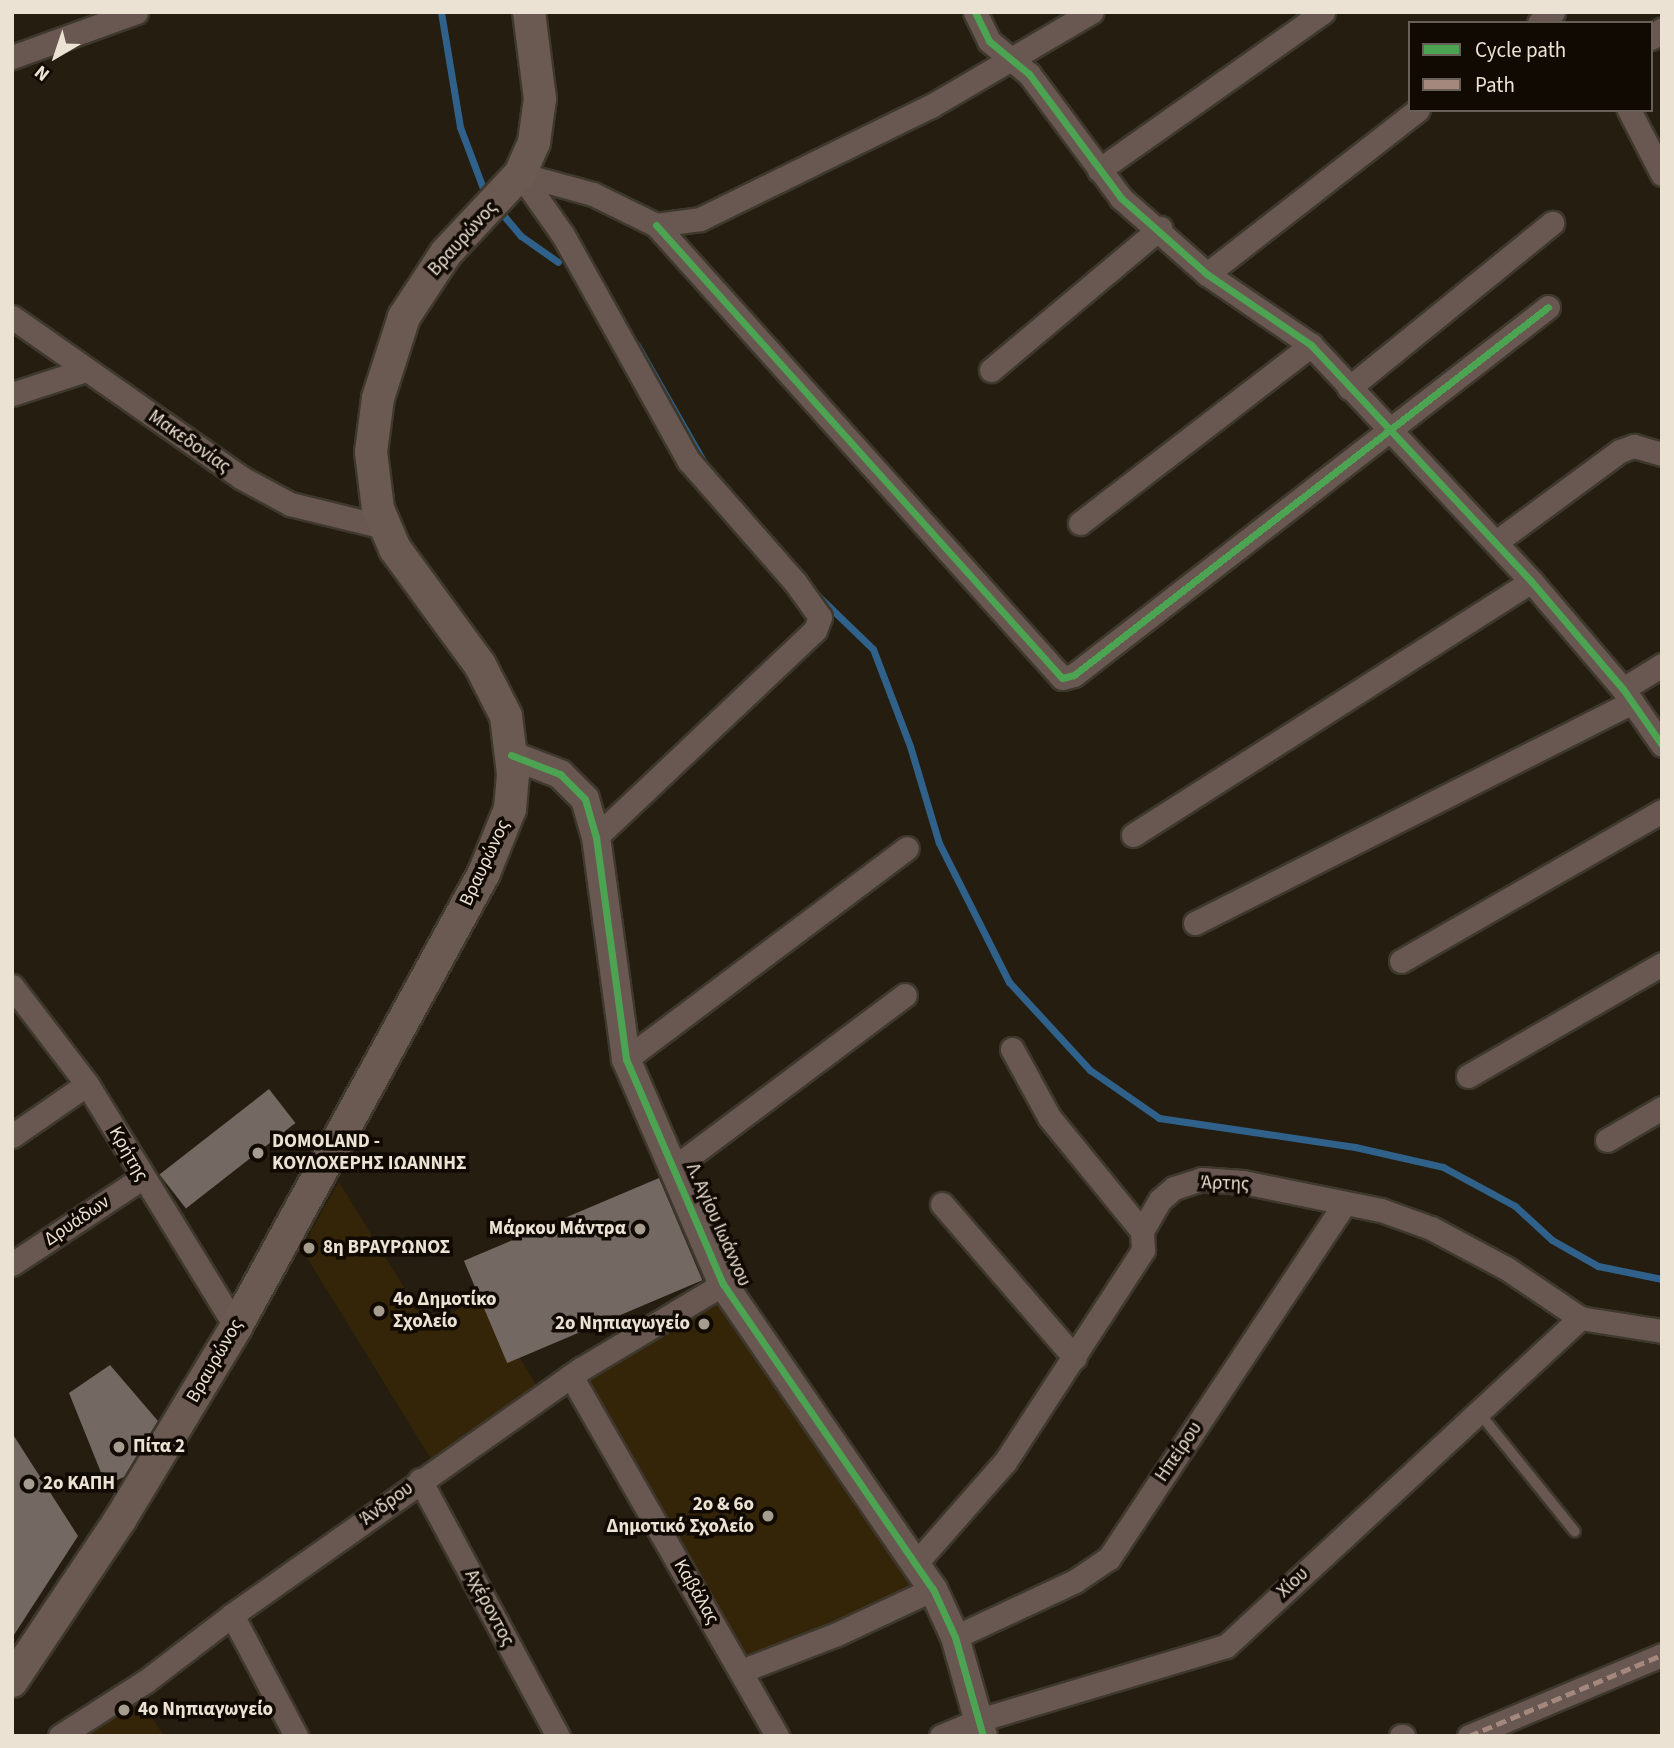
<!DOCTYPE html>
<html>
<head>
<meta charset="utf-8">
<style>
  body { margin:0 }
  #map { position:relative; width:1674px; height:1748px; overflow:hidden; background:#241d10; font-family:"Source Sans 3",sans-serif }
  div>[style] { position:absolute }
  .built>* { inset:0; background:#342508 }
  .stream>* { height:7px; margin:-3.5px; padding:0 3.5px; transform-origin:3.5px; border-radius:3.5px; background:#2f618a }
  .building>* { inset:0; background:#736962; transform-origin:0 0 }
  .roads { filter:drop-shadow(2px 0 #3e382d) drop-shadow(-2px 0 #3e382d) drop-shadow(0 2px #3e382d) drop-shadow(0 -2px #3e382d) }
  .service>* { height:10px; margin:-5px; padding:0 5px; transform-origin:5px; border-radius:5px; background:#685851 }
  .minor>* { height:23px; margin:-11.5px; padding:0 11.5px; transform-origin:11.5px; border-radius:11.5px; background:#685851 }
  .tertiary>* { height:28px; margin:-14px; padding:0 14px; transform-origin:14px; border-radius:14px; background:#685851 }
  .secondary>* { height:32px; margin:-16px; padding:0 16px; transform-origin:16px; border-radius:16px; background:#6b5a51 }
  .quiet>* { height:5px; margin-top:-2.5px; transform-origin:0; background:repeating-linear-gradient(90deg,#a5887d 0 10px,transparent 0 15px) }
  .cycleway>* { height:7px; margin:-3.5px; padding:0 3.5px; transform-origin:3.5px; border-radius:3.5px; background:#4ca352 }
  .dots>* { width:19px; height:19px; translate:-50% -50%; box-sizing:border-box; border:4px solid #100a03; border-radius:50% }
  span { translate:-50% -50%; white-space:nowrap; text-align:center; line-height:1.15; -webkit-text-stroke:7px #100a03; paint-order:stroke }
  .street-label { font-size:19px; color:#ebe2d4 }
  .poi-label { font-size:19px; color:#ebe2d4; font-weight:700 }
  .left { translate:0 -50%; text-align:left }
  .right { translate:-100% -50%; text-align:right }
  .frame { position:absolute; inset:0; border:14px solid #ebe2d4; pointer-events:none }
  .legend { position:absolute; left:1408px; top:21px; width:245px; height:91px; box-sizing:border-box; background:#100a03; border:2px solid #686057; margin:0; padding:9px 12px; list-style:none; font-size:21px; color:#ebe2d4 }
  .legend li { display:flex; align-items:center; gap:14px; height:35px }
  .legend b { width:35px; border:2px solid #686057 }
  .north { position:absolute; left:21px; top:21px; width:70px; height:70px; -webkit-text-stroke:5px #100a03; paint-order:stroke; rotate:219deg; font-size:19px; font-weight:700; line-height:28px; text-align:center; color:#ebe2d4 }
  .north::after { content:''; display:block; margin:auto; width:24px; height:32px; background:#ebe2d4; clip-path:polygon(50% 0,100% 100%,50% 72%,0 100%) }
</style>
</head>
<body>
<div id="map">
  <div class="built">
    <i style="clip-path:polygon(339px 1182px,429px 1328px,481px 1294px,540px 1391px,436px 1467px,301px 1248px)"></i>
    <i style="clip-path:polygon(723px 1284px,933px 1589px,741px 1671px,572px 1376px)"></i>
    <i style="clip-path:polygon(133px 1689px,164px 1736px,71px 1736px)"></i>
  </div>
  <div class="stream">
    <i style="left:441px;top:12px;width:117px;rotate:80.6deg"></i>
    <i style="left:460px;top:127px;width:74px;rotate:69.4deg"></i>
    <i style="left:499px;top:210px;width:34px;rotate:50deg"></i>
    <i style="left:521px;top:236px;width:45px;rotate:35.1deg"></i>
    <i style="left:637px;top:345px;width:139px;rotate:60.3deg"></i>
    <i style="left:813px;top:591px;width:83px;rotate:44deg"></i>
    <i style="left:873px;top:649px;width:104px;rotate:69.1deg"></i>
    <i style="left:910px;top:746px;width:101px;rotate:73.4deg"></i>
    <i style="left:939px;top:843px;width:156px;rotate:63.3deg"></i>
    <i style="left:1009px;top:982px;width:120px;rotate:47.4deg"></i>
    <i style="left:1090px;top:1070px;width:84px;rotate:34.8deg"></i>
    <i style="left:1159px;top:1118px;width:198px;rotate:8.4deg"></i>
    <i style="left:1355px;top:1147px;width:90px;rotate:12.8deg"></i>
    <i style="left:1443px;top:1167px;width:82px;rotate:28.4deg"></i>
    <i style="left:1515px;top:1206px;width:50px;rotate:42.6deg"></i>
    <i style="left:1552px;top:1240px;width:53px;rotate:29.5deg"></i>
    <i style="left:1598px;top:1266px;width:65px;rotate:11.5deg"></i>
  </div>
  <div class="building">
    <i style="left:269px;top:1089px;width:43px;height:139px;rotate:52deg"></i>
    <i style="left:659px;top:1178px;width:111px;height:212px;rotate:67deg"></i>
    <i style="clip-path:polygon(110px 1365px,158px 1421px,124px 1477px,106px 1485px,69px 1393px)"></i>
    <i style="clip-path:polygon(12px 1433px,78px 1536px,12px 1638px)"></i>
  </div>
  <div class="roads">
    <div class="service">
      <i style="left:1477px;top:1410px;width:156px;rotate:51.2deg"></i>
    </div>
    <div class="minor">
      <i style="left:975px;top:12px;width:32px;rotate:64deg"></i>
      <i style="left:989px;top:41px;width:52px;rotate:39.5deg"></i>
      <i style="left:1029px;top:74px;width:154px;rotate:53.4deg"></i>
      <i style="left:1121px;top:198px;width:115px;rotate:41.5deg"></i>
      <i style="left:1207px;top:274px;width:126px;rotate:34.3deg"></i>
      <i style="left:1311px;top:345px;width:323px;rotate:47deg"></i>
      <i style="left:1531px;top:581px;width:142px;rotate:49.6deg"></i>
      <i style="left:1623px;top:689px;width:68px;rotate:55.1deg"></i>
      <i style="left:1539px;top:23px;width:18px;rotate:-38deg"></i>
      <i style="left:1651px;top:38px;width:14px;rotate:-39deg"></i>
      <i style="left:12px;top:57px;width:132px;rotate:-19.9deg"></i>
      <i style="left:1629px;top:110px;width:72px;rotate:62.7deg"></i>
      <i style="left:1099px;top:170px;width:274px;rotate:-35.2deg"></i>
      <i style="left:520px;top:174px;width:75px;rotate:54.8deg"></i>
      <i style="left:563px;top:235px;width:259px;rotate:60.9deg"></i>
      <i style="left:689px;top:461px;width:161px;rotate:48.8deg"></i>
      <i style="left:795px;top:582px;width:43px;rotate:54.5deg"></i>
      <i style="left:820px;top:617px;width:14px;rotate:111deg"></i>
      <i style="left:815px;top:630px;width:301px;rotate:136.6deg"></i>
      <i style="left:520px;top:174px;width:76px;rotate:15.3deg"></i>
      <i style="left:593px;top:194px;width:70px;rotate:26.2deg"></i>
      <i style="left:656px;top:225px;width:44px;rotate:-7.8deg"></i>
      <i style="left:700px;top:219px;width:257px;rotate:-26.1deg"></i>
      <i style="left:931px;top:106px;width:186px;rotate:-30.4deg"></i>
      <i style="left:656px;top:225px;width:608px;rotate:48.13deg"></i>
      <i style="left:1062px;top:678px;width:12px;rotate:-14deg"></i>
      <i style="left:1074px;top:675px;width:600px;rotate:-37.82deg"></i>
      <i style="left:1207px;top:274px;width:267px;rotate:-37.9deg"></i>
      <i style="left:12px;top:317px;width:281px;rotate:35deg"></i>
      <i style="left:242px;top:478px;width:55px;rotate:28.4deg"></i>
      <i style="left:290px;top:504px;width:97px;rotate:13.7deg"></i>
      <i style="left:991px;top:370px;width:221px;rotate:-40deg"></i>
      <i style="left:1349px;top:388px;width:262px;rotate:-39.1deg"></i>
      <i style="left:12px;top:394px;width:78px;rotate:-18deg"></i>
      <i style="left:1080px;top:523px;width:292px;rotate:-37.6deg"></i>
      <i style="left:1496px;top:542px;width:154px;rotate:-36.3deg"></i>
      <i style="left:1620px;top:451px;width:15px;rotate:-20deg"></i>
      <i style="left:1634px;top:446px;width:29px;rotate:16deg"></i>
      <i style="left:1623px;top:689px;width:46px;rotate:-31.6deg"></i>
      <i style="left:1133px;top:835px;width:472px;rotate:-32.5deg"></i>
      <i style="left:1195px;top:923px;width:490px;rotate:-26.8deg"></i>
      <i style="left:1401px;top:961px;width:301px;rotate:-29.9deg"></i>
      <i style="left:12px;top:986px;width:123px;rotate:52.6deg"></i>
      <i style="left:87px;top:1084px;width:285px;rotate:58.5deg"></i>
      <i style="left:1012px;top:1049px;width:77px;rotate:61.4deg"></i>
      <i style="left:1049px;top:1117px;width:147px;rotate:50.8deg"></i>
      <i style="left:626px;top:1059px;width:351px;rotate:-36.9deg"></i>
      <i style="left:1468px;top:1076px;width:224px;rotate:-30deg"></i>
      <i style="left:12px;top:1136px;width:91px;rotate:-34.7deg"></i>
      <i style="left:1607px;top:1140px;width:64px;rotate:-30.2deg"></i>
      <i style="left:675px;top:1167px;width:287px;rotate:-36.8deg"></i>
      <i style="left:942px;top:1204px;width:203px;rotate:49.2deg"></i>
      <i style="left:12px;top:1264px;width:156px;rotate:-33.5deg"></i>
      <i style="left:571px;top:1376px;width:415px;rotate:60.2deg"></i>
      <i style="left:420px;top:1480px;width:291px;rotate:61.7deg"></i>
      <i style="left:917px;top:1562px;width:133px;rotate:-48.7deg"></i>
      <i style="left:1005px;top:1462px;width:253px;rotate:-56.9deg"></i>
      <i style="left:1143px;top:1250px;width:19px;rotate:-93deg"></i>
      <i style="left:1142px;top:1231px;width:36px;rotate:-60deg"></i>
      <i style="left:1160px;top:1200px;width:18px;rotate:-41deg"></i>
      <i style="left:1174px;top:1188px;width:28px;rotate:-18deg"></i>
      <i style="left:1201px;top:1179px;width:42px;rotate:4.1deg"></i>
      <i style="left:1243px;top:1182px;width:141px;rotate:11.5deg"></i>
      <i style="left:1381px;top:1210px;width:53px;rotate:19.8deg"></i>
      <i style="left:1431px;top:1228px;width:85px;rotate:28.1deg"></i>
      <i style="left:1506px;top:1268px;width:89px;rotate:34deg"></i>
      <i style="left:1580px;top:1318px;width:83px;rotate:9deg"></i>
      <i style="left:232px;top:1615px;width:137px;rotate:62.1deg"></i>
      <i style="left:955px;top:1637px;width:132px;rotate:-25deg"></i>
      <i style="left:1075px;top:1581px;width:41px;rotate:-34.1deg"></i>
      <i style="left:1109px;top:1558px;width:426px;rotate:-56.4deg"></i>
      <i style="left:741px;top:1671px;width:103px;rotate:-21.1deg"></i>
      <i style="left:837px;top:1634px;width:106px;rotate:-25.1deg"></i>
      <i style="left:60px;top:1736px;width:102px;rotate:-32.6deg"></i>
      <i style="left:146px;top:1681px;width:108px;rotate:-37.5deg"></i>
      <i style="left:232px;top:1615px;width:427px;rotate:-35.2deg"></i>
      <i style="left:581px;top:1369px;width:165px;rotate:-30.9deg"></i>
      <i style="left:941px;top:1736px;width:41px;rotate:-22.8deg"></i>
      <i style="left:979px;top:1720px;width:258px;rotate:-16.7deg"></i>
      <i style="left:1226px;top:1646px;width:483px;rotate:-42.8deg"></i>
      <i style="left:1401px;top:1736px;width:2px"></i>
      <i style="left:1469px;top:1736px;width:209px;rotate:-22.8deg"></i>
    </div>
    <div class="tertiary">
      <i style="left:511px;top:755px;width:53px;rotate:21.2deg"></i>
      <i style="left:560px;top:774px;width:35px;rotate:45deg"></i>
      <i style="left:585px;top:799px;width:40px;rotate:74deg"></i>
      <i style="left:596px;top:837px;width:224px;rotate:82.3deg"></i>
      <i style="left:626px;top:1059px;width:245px;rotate:66.7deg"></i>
      <i style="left:723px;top:1284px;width:370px;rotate:55.5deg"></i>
      <i style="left:933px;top:1589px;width:53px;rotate:65.4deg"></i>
      <i style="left:955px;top:1637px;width:103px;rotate:74.2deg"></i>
    </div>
    <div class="secondary">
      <i style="left:12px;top:1681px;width:196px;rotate:-56.2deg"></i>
      <i style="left:121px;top:1518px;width:223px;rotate:-58.9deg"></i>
      <i style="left:236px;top:1327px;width:517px;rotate:-61.35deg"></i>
      <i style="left:484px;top:873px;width:69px;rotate:-67.9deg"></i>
      <i style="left:510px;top:809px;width:35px;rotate:-85deg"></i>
      <i style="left:513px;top:774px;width:58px;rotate:-96.9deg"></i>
      <i style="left:506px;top:716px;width:57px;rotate:-117deg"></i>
      <i style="left:480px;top:665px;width:144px;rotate:-126.2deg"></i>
      <i style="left:395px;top:549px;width:43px;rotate:-113deg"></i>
      <i style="left:378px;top:509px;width:57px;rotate:-97deg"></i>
      <i style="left:371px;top:452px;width:54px;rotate:-82.6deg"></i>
      <i style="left:378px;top:398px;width:85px;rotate:-72.2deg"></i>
      <i style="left:404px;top:317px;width:77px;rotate:-56.7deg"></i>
      <i style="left:446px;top:253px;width:108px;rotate:-46.9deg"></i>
      <i style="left:520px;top:174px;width:35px;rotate:-66deg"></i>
      <i style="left:534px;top:142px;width:43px;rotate:-82.1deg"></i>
      <i style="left:540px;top:99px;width:88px;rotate:-97.2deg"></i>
    </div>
  </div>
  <div class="quiet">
    <i style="left:1401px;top:1736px;width:2px"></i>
    <i style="left:1469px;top:1736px;width:209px;rotate:-22.8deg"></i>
  </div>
  <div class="cycleway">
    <i style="left:975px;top:12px;width:32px;rotate:64deg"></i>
    <i style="left:989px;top:41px;width:52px;rotate:39.5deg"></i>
    <i style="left:1029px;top:74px;width:154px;rotate:53.4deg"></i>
    <i style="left:1121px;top:198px;width:115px;rotate:41.5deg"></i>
    <i style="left:1207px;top:274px;width:126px;rotate:34.3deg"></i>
    <i style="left:1311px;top:345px;width:323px;rotate:47deg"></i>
    <i style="left:1531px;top:581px;width:142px;rotate:49.6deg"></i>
    <i style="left:1623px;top:689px;width:68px;rotate:55.1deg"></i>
    <i style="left:656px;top:225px;width:608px;rotate:48.13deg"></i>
    <i style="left:1062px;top:678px;width:12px;rotate:-14deg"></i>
    <i style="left:1074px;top:675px;width:600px;rotate:-37.82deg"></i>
    <i style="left:511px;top:755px;width:53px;rotate:21.2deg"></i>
    <i style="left:560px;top:774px;width:35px;rotate:45deg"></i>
    <i style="left:585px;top:799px;width:40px;rotate:74deg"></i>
    <i style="left:596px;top:837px;width:224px;rotate:82.3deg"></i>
    <i style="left:626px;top:1059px;width:245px;rotate:66.7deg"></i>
    <i style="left:723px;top:1284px;width:370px;rotate:55.5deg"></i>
    <i style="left:933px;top:1589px;width:53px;rotate:65.4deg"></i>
    <i style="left:955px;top:1637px;width:103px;rotate:74.2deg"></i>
  </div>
  <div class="dots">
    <i style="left:258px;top:1153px;background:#a59d8f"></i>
    <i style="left:640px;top:1229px;background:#a59d8f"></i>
    <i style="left:309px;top:1248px;background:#a59d8f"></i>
    <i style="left:379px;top:1311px;background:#a59d8f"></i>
    <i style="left:704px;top:1324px;background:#a59d8f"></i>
    <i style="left:119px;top:1447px;background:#a59d8f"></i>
    <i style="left:29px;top:1484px;background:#a59d8f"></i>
    <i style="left:768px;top:1516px;background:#a59d8f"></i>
    <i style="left:124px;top:1710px;background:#a59d8f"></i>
  </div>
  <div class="street-label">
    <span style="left:463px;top:239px;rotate:-48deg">Βραυρώνος</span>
    <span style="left:189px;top:442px;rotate:35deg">Μακεδονίας</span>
    <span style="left:485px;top:863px;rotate:-65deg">Βραυρώνος</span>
    <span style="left:128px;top:1154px;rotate:60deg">Κρήτης</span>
    <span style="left:1225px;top:1184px;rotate:2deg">Άρτης</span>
    <span style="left:77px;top:1221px;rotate:-34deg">Δρυάδων</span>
    <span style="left:718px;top:1225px;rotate:66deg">Λ. Αγίου Ιωάννου</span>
    <span style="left:215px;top:1361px;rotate:-60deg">Βραυρώνος</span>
    <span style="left:1179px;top:1452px;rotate:-56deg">Ηπείρου</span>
    <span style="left:387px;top:1504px;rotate:-36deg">Άνδρου</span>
    <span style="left:1293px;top:1583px;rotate:-43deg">Χίου</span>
    <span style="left:696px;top:1592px;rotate:60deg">Καβάλας</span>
    <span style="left:489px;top:1608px;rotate:62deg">Αχέροντος</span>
  </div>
  <div class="poi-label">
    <span class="left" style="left:272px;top:1153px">DOMOLAND -<br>ΚΟΥΛΟΧΕΡΗΣ ΙΩΑΝΝΗΣ</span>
    <span class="right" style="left:626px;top:1229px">Μάρκου Μάντρα</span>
    <span class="left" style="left:323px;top:1248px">8η ΒΡΑΥΡΩΝΟΣ</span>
    <span class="left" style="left:393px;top:1311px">4ο Δημοτίκο<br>Σχολείο</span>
    <span class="right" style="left:690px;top:1324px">2ο Νηπιαγωγείο</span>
    <span class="left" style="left:133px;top:1447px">Πίτα 2</span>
    <span class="left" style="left:43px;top:1484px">2ο ΚΑΠΗ</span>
    <span class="right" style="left:754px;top:1516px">2ο &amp; 6ο<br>Δημοτικό Σχολείο</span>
    <span class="left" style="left:138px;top:1710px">4ο Νηπιαγωγείο</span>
  </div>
  <div class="frame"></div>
  <ul class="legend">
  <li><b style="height:9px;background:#4ca352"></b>Cycle path</li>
  <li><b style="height:9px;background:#a5887d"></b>Path</li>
  </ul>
  <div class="north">N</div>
</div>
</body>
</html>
